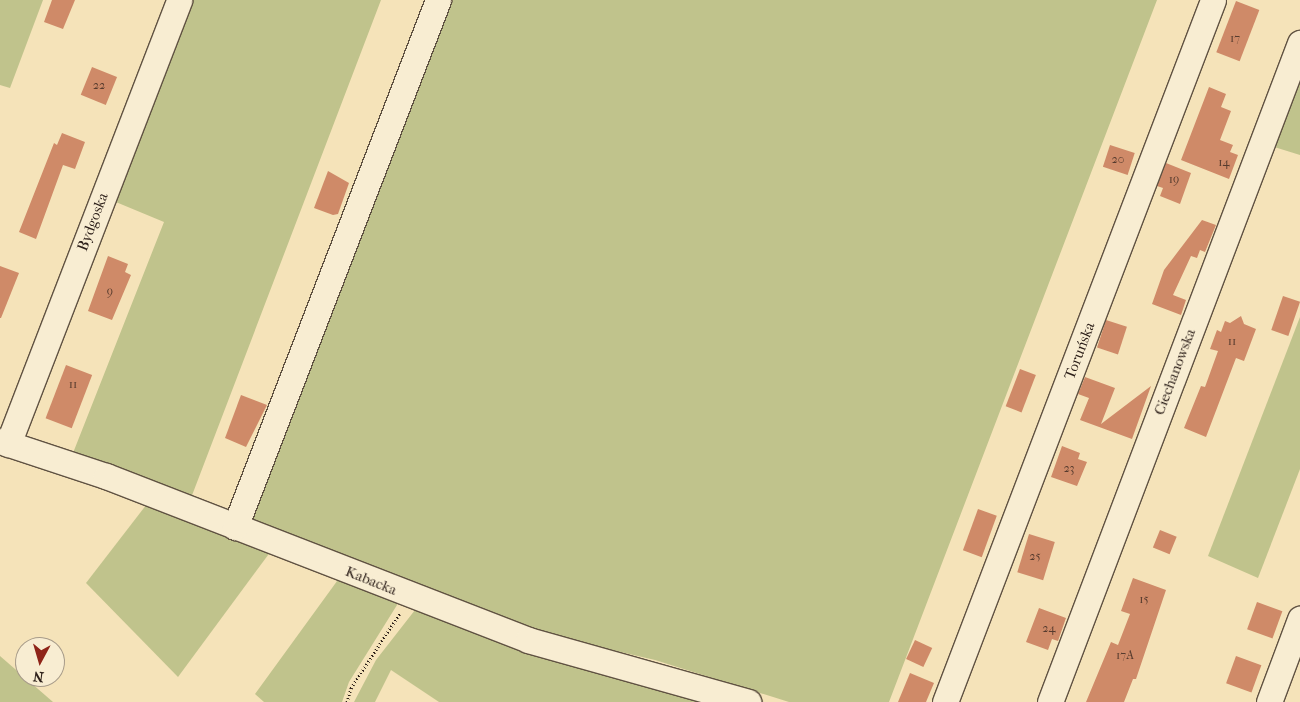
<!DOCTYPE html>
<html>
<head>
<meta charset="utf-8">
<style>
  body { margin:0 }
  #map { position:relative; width:1300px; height:702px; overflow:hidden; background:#f5e3b9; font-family:"IM FELL French Canon",serif }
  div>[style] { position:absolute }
  .green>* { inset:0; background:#c0c38c }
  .building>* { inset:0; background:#cf8a68; transform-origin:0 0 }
  .path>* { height:3px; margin-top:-1.5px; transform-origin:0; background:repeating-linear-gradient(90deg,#2e211b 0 1px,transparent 0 3.5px) }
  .roads { filter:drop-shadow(1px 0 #605242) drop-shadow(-1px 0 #605242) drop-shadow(0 1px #605242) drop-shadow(0 -1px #605242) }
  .minor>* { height:25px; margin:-12.5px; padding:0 12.5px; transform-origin:12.5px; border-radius:12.5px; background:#f8edd2 }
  span { translate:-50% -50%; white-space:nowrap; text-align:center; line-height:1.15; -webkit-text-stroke:5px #f8edd2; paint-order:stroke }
  .number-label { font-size:12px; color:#563b2e }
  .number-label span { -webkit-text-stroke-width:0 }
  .street-label { font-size:15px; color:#2e211b }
  .north { position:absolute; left:15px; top:637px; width:50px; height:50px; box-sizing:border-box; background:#f8edd2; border:1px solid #a79b89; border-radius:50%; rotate:186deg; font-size:14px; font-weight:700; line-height:20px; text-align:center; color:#2e211b }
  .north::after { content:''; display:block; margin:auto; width:18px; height:22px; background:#8f2418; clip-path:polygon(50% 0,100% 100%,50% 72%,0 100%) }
</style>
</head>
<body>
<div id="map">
  <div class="green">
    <i style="clip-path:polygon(0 0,43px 0,10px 88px,0 85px)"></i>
    <i style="clip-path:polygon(187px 0,381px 0,191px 498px,73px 453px,164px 222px,111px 200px)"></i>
    <i style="clip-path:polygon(445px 0,1157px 0,889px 702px,789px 702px,655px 660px,552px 636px,244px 519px)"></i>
    <i style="clip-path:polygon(1300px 71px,1300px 155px,1271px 146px)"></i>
    <i style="clip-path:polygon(1300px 317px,1300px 469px,1258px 578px,1208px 556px)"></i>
    <i style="clip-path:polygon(150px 500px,271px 551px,178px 677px,86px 583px)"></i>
    <i style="clip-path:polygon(340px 577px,396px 598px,397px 605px,349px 682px,342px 702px,264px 702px,255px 694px)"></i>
    <i style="clip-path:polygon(415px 610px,431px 613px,723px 702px,439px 702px,391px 670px,375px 702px,354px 702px,376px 660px)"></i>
    <i style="clip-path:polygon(0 656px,53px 702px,0 702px)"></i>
  </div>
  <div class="building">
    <i style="clip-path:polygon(52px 0,75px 0,63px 29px,44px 22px)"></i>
    <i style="left:1236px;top:1px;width:25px;height:55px;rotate:21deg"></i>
    <i style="left:92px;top:67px;width:27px;height:30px;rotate:22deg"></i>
    <i style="clip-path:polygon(1209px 87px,1226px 94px,1221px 107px,1231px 111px,1220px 140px,1233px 145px,1230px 152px,1238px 155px,1229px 179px,1181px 160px)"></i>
    <i style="clip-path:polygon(62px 133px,85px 142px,75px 169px,63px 165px,36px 239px,19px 232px,54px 143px,57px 145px)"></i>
    <i style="left:1110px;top:145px;width:26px;height:23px;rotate:18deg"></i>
    <i style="clip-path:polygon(1166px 163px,1191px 173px,1180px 204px,1160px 196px,1163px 188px,1157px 186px)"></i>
    <i style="clip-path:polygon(328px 171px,349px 183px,338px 214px,333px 215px,314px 208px)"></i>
    <i style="clip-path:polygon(1202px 220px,1216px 225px,1205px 252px,1200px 250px,1197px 258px,1191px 256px,1173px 295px,1186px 300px,1181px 315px,1152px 304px,1164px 270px)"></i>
    <i style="clip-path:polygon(108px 256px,128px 264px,125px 272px,131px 275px,112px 320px,88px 311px)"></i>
    <i style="clip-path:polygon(0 266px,19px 273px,1px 318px,0 318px)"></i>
    <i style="left:1283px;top:296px;width:18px;height:36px;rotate:19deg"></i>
    <i style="clip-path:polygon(1241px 316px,1244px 324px,1256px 329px,1244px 361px,1236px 358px,1206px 437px,1184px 428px,1201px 386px,1205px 387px,1218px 351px,1210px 349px,1217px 330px,1221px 332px,1225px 321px,1230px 323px)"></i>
    <i style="left:1106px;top:320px;width:22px;height:29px;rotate:18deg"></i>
    <i style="left:66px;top:365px;width:28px;height:57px;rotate:21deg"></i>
    <i style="left:1020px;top:369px;width:17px;height:40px;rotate:21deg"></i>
    <i style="clip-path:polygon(1085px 377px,1115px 388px,1101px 424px,1151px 386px,1132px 439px,1080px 420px,1089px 398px,1078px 394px)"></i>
    <i style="clip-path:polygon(241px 395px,267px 405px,246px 447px,225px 438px)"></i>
    <i style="clip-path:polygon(1062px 446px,1080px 453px,1078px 459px,1087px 462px,1077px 486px,1051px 477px)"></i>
    <i style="left:978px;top:509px;width:20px;height:44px;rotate:20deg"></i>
    <i style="left:1160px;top:530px;width:18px;height:19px;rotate:22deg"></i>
    <i style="left:1029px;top:534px;width:27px;height:40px;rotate:17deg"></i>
    <i style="clip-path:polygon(1133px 578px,1166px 590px,1136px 679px,1133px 679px,1124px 702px,1086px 702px,1111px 642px,1118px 645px,1130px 614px,1121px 611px)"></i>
    <i style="left:1257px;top:602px;width:27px;height:29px;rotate:20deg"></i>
    <i style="clip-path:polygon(1039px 608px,1066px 618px,1058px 641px,1052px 639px,1048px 650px,1026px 642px)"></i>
    <i style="left:915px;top:640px;width:19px;height:21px;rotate:25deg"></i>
    <i style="left:1236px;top:656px;width:27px;height:29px;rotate:20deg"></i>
    <i style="clip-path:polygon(910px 673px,934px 683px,926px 702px,898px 702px)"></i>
  </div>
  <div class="path">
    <i style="left:347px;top:702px;width:15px;rotate:-74deg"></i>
    <i style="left:351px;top:688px;width:90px;rotate:-56.8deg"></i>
  </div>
  <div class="roads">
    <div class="minor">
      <i style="left:0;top:441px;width:112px;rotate:18.3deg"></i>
      <i style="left:106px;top:476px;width:453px;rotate:21.2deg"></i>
      <i style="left:528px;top:640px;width:229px;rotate:15.7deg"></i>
      <i style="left:8px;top:444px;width:476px;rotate:-68.9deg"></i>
      <i style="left:235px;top:527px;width:565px;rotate:-68.93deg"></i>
      <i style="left:945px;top:702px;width:751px;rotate:-69.1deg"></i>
      <i style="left:1050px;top:702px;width:705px;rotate:-69.23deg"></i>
      <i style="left:1269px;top:702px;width:89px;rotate:-69.5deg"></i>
    </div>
  </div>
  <div class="number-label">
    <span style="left:1235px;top:39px">17</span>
    <span style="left:99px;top:86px">22</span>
    <span style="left:1118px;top:160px">20</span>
    <span style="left:1224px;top:163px">14</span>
    <span style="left:1174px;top:180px">19</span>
    <span style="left:110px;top:292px">9</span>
    <span style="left:1232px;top:342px">11</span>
    <span style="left:73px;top:385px">11</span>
    <span style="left:1069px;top:469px">23</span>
    <span style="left:1035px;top:557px">25</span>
    <span style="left:1144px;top:600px">15</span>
    <span style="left:1049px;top:629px">24</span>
    <span style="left:1125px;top:656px">17A</span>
  </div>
  <div class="street-label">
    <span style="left:93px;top:222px;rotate:-69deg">Bydgoska</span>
    <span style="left:1080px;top:351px;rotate:-69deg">Toruńska</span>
    <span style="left:1175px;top:372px;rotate:-69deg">Ciechanowska</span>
    <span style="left:371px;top:581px;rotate:22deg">Kabacka</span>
  </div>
  <div class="north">N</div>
</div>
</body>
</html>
